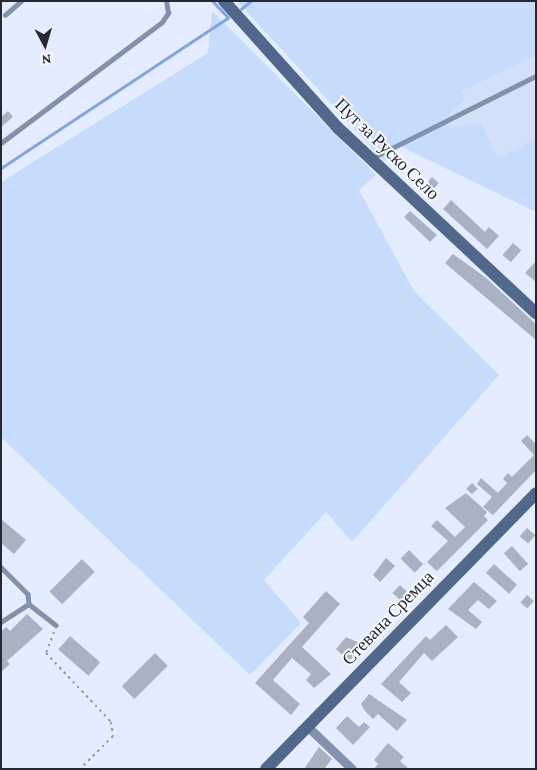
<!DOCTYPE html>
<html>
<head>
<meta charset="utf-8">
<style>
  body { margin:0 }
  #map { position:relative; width:537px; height:770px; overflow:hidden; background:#e4edff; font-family:"Crimson Pro",serif }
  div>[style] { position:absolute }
  .built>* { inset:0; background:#d2e0f8 }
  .green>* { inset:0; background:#c7dbfd }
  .stream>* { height:2.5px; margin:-1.25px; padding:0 1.25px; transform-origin:1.25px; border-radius:1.25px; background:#84a5e1 }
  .building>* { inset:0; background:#a9b2c3; transform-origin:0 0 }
  .path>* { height:2px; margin-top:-1px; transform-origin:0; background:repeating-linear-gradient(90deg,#9299a5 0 2.5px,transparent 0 6.5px) }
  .service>* { height:4.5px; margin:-2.25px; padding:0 2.25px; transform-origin:2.25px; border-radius:2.25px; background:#8392ac }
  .minor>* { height:9px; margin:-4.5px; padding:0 4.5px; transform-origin:4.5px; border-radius:4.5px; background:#8392ac }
  .secondary>* { height:12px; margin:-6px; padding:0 6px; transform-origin:6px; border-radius:6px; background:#52678c }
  span { translate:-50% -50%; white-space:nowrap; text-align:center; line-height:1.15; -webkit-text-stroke:4px #f8fafe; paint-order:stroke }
  .street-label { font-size:18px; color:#262a30 }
  .frame { position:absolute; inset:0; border:2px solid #262a30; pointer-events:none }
  .north { position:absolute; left:20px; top:20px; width:50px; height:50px; -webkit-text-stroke:4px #f8fafe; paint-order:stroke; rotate:174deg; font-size:14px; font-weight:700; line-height:20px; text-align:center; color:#262a30 }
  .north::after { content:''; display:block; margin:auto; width:18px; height:22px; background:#262a30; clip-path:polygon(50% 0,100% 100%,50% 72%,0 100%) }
</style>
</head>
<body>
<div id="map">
  <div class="built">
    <i style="clip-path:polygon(536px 56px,536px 139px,498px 158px,481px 122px,451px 127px,444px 119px,465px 102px,460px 93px)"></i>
  </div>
  <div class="green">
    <i style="clip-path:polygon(237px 1px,536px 1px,536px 56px,461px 92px,465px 101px,444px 119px,451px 127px,481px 122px,498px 158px,536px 139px,536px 212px,398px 145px,384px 161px)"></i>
    <i style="clip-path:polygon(212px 11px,376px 175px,359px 190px,414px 291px,499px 375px,352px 542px,326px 512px,264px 580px,301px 623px,250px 675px,1px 437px,1px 182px,208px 53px)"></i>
  </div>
  <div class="stream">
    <i style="left:241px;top:9px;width:13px;rotate:-39deg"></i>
    <i style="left:1px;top:168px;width:272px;rotate:-33.5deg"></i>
    <i style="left:228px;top:18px;width:23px;rotate:-133deg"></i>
  </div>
  <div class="building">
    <i style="clip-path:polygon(8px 111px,13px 117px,1px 127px,1px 117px)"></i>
    <i style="left:432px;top:177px;width:9px;height:14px;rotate:41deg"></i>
    <i style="clip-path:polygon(451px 200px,485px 232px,489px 227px,499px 236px,487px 249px,443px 209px)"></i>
    <i style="clip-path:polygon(410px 211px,437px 235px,430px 242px,404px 217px)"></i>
    <i style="left:513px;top:243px;width:11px;height:16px;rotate:41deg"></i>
    <i style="clip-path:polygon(453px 254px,485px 277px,536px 324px,536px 340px,445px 263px)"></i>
    <i style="clip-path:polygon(536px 261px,536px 282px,525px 273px)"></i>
    <i style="clip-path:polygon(527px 435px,536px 444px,536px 470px,493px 515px,483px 507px,492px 497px,477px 484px,481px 478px,498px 493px,507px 483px,503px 479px,508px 473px,512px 477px,534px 455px,521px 441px)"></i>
    <i style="left:472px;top:483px;width:8px;height:8px;rotate:45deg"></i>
    <i style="clip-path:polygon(466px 493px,487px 512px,484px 516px,488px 520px,437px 571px,427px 562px,448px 541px,431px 526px,437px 520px,455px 537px,465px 527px,445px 508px)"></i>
    <i style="clip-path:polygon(1px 519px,26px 540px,14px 554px,1px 543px)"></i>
    <i style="left:527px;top:528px;width:11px;height:11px;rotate:41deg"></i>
    <i style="left:512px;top:546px;width:24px;height:11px;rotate:48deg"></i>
    <i style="left:409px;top:550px;width:20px;height:12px;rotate:45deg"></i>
    <i style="clip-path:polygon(386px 558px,395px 566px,380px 582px,373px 575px)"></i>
    <i style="left:82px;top:559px;width:18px;height:46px;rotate:45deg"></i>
    <i style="left:494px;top:564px;width:31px;height:12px;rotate:42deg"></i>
    <i style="clip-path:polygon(474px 582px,497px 601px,489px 609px,478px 600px,468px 610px,482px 622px,476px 629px,448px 609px)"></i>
    <i style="left:400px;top:585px;width:16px;height:11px;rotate:43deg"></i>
    <i style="clip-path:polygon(326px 591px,340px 604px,302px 647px,331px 674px,314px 688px,306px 680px,311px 674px,292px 658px,273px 680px,300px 704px,291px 715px,255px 683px,309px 623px,303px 617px)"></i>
    <i style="left:527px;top:595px;width:9px;height:10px;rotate:41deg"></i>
    <i style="clip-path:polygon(27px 614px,43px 629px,7px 661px,10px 664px,1px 672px,1px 632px,6px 627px,10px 631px)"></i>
    <i style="clip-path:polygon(446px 625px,458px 637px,432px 661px,424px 653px,399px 682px,411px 693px,402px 702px,381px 684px,426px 636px,430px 640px)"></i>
    <i style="left:70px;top:636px;width:40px;height:18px;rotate:41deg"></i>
    <i style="clip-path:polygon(346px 637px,364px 645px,349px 661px,336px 649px)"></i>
    <i style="left:155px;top:653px;width:18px;height:47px;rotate:45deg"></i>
    <i style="clip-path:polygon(369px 694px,407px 720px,397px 731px,378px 714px,373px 719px,365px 711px,361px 704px)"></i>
    <i style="clip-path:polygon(347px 716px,359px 727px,364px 722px,370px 727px,353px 745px,336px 728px)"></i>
    <i style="clip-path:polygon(388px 743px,404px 757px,400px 761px,409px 769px,374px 769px,378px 764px,374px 760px)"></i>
    <i style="clip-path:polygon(319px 747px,332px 759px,324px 769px,304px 769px)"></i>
  </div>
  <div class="path">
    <i style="left:54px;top:632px;width:22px;rotate:111deg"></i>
    <i style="left:46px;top:653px;width:95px;rotate:46.7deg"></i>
    <i style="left:111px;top:722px;width:14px;rotate:82deg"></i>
    <i style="left:113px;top:736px;width:47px;rotate:135deg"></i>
  </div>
  <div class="service">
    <i style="left:5px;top:15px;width:21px;rotate:-41deg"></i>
    <i style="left:1px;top:143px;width:201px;rotate:-36.9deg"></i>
    <i style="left:162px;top:22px;width:11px;rotate:-56deg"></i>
    <i style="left:168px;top:13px;width:12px;rotate:-99deg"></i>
    <i style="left:372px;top:158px;width:183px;rotate:-26.6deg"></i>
    <i style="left:1px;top:567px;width:38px;rotate:45deg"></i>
    <i style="left:28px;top:594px;width:10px;rotate:84deg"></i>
    <i style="left:1px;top:622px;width:33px;rotate:-33deg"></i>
    <i style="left:29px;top:604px;width:34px;rotate:38deg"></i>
  </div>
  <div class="minor">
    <i style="left:307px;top:726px;width:62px;rotate:43.7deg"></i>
  </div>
  <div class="secondary">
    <i style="left:224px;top:1px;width:171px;rotate:48.1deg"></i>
    <i style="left:338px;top:128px;width:271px;rotate:43.1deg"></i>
    <i style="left:266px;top:769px;width:386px;rotate:-45.6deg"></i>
  </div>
  <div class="street-label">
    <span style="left:387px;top:149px;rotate:44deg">Пут за Руско Село</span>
    <span style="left:388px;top:618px;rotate:-46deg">Стевана Сремца</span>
  </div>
  <div class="frame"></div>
  <div class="north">N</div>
</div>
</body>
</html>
